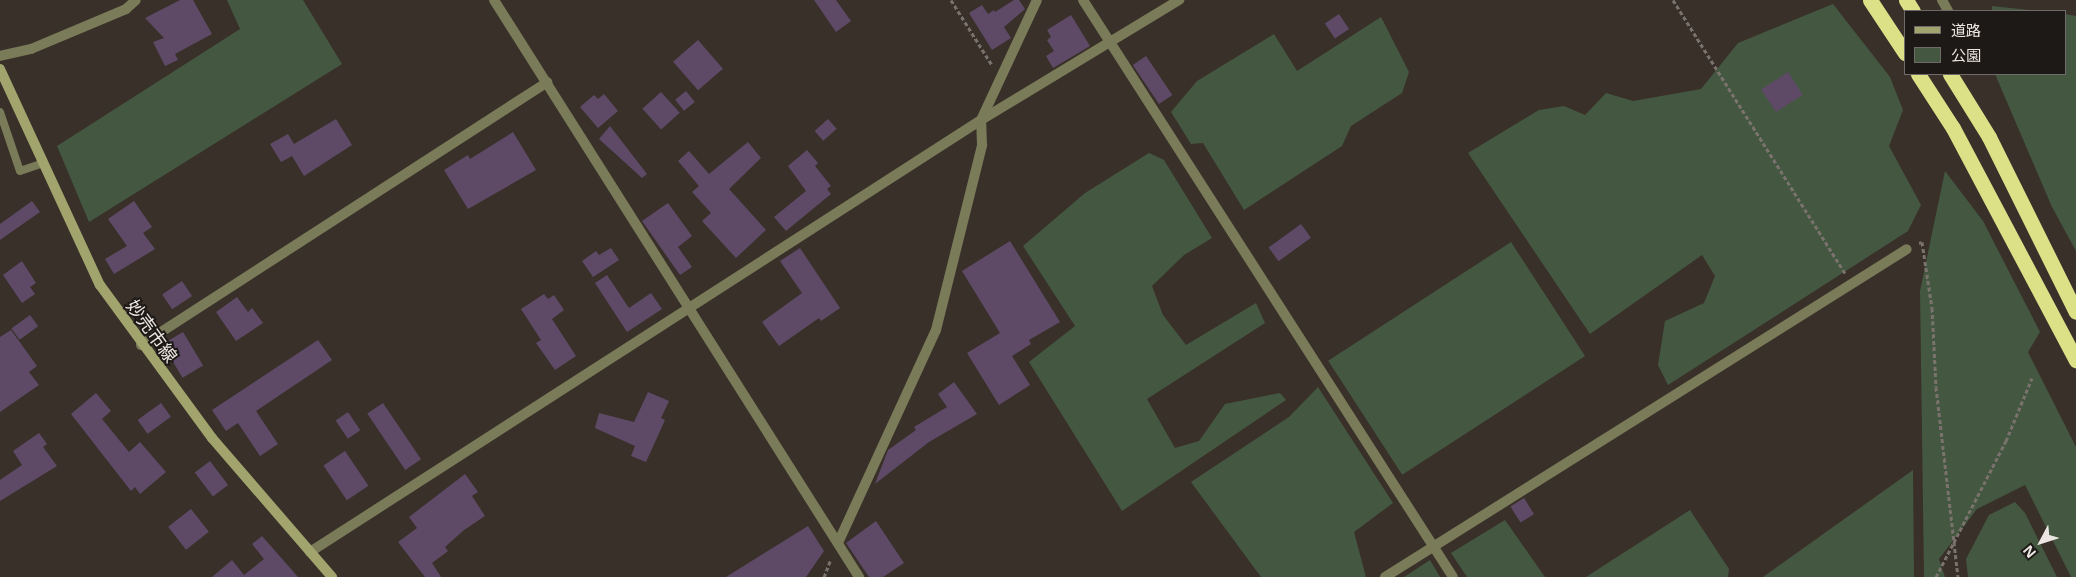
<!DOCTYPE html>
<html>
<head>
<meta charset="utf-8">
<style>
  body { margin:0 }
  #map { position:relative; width:2076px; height:577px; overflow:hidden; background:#393029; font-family:"Noto Sans","Noto Sans JP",sans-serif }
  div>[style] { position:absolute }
  .green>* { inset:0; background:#445741; transform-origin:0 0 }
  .building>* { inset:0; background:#5e4a67; transform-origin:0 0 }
  .path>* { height:3px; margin-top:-1.5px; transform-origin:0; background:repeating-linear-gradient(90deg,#7a726c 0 4px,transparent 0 6.5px) }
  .lane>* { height:8px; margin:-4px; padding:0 4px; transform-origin:4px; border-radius:4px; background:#797b59 }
  .street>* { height:10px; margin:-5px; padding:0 5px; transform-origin:5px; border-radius:5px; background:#797b59 }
  .secondary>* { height:10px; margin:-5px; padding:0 5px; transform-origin:5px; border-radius:5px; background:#a1a56d }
  .highway>* { height:15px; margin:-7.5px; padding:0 7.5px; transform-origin:7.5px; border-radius:7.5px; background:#dce188 }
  span { translate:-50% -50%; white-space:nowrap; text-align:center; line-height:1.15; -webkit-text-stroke:4px #1d1916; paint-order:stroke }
  .street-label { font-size:18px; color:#ece6e2 }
  .legend { position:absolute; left:1904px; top:10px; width:162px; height:65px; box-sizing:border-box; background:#1d1916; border:1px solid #706b68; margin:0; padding:6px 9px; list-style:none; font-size:15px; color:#ece6e2 }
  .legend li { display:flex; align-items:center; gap:10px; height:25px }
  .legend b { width:25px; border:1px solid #706b68 }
  .north { position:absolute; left:2016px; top:517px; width:50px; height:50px; -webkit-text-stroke:4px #1d1916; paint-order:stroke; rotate:230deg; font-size:14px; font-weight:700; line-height:20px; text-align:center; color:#ece6e2 }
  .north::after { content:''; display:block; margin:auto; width:18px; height:22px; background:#ece6e2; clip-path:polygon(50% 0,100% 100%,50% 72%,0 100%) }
</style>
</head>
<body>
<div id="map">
  <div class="green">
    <i style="clip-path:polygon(227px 0,303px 0,342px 64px,89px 222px,57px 146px,240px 29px)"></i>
    <i style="clip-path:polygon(1833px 4px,1890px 77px,1903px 110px,1889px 146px,1921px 205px,1908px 231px,1668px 385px,1658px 365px,1665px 321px,1704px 303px,1715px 276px,1702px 255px,1590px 334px,1468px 153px,1539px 110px,1564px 106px,1585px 115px,1606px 93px,1633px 101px,1701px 89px,1738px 43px)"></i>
    <i style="clip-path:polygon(1992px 6px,2038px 11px,1992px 11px)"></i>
    <i style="clip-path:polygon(2065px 14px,2076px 16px,2076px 251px,2052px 207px,1995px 74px,2065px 74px)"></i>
    <i style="clip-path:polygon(1381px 17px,1409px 72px,1402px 93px,1351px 126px,1342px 146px,1244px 210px,1203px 143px,1191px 144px,1171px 112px,1197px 81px,1274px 34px,1297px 71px)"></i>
    <i style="clip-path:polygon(1149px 153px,1164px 160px,1212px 238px,1184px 255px,1152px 286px,1163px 315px,1186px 345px,1256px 303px,1265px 323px,1147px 399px,1175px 448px,1199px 441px,1225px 404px,1280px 393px,1286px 400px,1122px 511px,1029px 362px,1075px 326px,1023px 246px,1085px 193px)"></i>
    <i style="clip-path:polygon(1945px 171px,1983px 221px,2040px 332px,2028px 352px,2076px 447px,2076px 577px,2071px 577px,2025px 485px,1977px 509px,1939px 559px,1945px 577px,1924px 577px,1920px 291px)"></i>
    <i style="left:1511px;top:242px;width:136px;height:218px;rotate:57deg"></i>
    <i style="clip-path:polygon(1318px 387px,1393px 503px,1354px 532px,1366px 577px,1261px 577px,1191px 482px,1289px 417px)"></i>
    <i style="clip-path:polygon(1913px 470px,1914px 577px,1763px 577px)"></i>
    <i style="clip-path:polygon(2015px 502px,2025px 513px,2057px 577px,1968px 577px,1966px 559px,1989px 515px)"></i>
    <i style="clip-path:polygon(1690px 510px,1729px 569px,1728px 577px,1586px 577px)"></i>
    <i style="clip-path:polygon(1505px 520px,1545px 577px,1467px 577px,1451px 553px)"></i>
    <i style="clip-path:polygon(1430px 560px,1440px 577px,1404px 577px)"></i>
  </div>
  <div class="building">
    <i style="clip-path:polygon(180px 0,193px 0,212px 34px,175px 54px,178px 60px,165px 66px,153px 42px,164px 38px,145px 18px)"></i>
    <i style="clip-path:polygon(814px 0,836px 0,851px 21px,836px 32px)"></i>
    <i style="clip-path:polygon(1014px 0,1019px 0,1025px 9px,1004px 27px,1011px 38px,992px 50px,969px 13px,982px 5px,988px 14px,994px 10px,995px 12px)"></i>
    <i style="left:1339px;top:14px;width:18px;height:17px;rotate:56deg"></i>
    <i style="clip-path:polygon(1071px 15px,1090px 46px,1053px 68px,1046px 56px,1054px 51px,1047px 40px,1051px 37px,1047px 30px)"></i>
    <i style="left:698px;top:40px;width:38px;height:33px;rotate:49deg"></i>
    <i style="left:1146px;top:56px;width:47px;height:16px;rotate:56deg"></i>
    <i style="left:1788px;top:72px;width:27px;height:32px;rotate:57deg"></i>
    <i style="left:686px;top:91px;width:14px;height:14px;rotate:51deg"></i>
    <i style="left:661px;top:92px;width:28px;height:25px;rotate:48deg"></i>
    <i style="clip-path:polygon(604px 94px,618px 111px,598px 128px,580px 107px,594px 95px,598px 99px)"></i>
    <i style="clip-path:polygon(336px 119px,352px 145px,304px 176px,292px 156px,281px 162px,270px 144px,288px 134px,294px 144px)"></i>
    <i style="left:828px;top:119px;width:13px;height:18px;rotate:48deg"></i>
    <i style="clip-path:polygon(610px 126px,647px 174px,642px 178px,599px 139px)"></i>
    <i style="clip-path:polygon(513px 132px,536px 170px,468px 209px,444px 170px,468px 155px,470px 159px)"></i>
    <i style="clip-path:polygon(748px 142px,761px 158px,729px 189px,766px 230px,736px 258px,702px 221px,711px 213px,692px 192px,699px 186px,678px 161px,689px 151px,709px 174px)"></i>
    <i style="clip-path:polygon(807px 150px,818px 163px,815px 166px,831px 186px,827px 189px,831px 194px,786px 231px,774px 217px,806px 191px,788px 166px)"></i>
    <i style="clip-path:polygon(32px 201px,40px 212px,0 240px,0 224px)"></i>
    <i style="clip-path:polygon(134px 201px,152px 227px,143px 233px,155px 249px,114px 274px,105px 259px,127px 246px,108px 219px)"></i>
    <i style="clip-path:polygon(668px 203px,692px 236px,678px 247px,692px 267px,680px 275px,642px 221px)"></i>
    <i style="left:1301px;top:224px;width:17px;height:40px;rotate:54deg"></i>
    <i style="clip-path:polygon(1010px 241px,1060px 322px,1029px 340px,1031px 344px,1012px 356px,1030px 385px,999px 405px,967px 353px,1000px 333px,962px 271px)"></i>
    <i style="clip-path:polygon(611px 248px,619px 260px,593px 277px,582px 261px,596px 251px,599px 255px)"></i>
    <i style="clip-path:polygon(800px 248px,840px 308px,821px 321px,819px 318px,779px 346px,762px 322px,802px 293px,780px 261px)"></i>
    <i style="clip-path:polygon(22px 261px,36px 283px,30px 287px,35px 294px,22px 303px,3px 275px)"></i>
    <i style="clip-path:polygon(607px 275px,629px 308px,651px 293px,662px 309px,627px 332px,595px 283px)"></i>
    <i style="left:182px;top:281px;width:18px;height:24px;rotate:56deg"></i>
    <i style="clip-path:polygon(544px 294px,548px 299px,554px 295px,564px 310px,552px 319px,576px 356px,555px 370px,536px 343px,541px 340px,521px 309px)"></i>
    <i style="clip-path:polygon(237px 297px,248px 312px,252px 308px,263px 323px,236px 341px,216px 312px)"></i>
    <i style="left:30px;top:315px;width:14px;height:23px;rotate:54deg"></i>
    <i style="clip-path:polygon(11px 330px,37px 366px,29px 372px,39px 385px,0 412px,0 337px)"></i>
    <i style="left:183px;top:332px;width:39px;height:24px;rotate:59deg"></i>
    <i style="clip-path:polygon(318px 340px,332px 360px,256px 411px,278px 444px,260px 456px,238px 423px,226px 431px,212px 410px)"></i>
    <i style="clip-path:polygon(954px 382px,977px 414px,929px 442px,875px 484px,888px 450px,916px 430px,914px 427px,947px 407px,938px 394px)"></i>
    <i style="clip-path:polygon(648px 392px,669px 401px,661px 418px,665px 420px,646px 462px,631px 456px,635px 446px,595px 428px,599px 413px,634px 422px)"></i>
    <i style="clip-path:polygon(96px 393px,111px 411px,102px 419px,129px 452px,140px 442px,166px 472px,140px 494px,135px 487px,131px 491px,71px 414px)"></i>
    <i style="left:161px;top:403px;width:17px;height:29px;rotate:54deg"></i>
    <i style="left:383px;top:403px;width:68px;height:19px;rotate:56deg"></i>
    <i style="left:348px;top:412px;width:22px;height:15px;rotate:56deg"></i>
    <i style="clip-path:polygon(39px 433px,47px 444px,43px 447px,57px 466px,0 501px,0 480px,22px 465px,13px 451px)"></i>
    <i style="left:345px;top:451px;width:42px;height:26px;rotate:56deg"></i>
    <i style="left:210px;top:461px;width:30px;height:19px;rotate:53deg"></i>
    <i style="clip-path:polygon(465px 474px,478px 492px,472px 496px,485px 516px,464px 530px,445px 547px,448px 551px,432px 563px,441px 577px,425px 577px,398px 542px,417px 528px,409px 517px)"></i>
    <i style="left:1524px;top:498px;width:19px;height:16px;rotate:58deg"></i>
    <i style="left:191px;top:509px;width:29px;height:29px;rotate:52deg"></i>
    <i style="clip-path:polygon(876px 521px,904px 563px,883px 577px,869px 577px,846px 543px)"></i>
    <i style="clip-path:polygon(808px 526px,824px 551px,806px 577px,726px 577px)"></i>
    <i style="clip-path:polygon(262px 536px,298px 577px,212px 577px,232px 560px,244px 575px,264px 559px,252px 544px)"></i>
  </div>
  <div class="path">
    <i style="left:951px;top:0;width:77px;rotate:57.8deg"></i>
    <i style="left:1673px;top:0;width:323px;rotate:57.8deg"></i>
    <i style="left:1919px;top:243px;width:3px;rotate:-18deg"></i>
    <i style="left:1922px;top:242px;width:67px;rotate:81.4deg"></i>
    <i style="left:1932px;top:308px;width:79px;rotate:87.1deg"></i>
    <i style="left:1936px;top:387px;width:191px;rotate:83.4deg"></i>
    <i style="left:824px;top:577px;width:19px;rotate:-69deg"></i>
    <i style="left:1936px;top:577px;width:153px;rotate:-62.8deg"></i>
    <i style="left:2006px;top:441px;width:68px;rotate:-67.6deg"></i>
  </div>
  <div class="lane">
    <i style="left:0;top:112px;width:62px;rotate:71.3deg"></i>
    <i style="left:20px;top:171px;width:24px;rotate:-19deg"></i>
  </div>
  <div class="street">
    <i style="left:494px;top:0;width:683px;rotate:57.68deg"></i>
    <i style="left:1083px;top:0;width:685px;rotate:57.33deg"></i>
    <i style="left:1942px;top:0;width:13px;rotate:61deg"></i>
    <i style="left:0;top:56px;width:32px;rotate:-13deg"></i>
    <i style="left:31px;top:49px;width:103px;rotate:-22.8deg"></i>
    <i style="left:126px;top:9px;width:13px;rotate:-42deg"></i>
    <i style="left:141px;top:345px;width:484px;rotate:-32.9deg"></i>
    <i style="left:838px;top:543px;width:234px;rotate:-65.3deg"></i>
    <i style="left:936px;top:330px;width:191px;rotate:-76deg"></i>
    <i style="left:982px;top:145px;width:25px;rotate:-92deg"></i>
    <i style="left:981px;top:120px;width:132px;rotate:-65deg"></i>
    <i style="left:310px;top:552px;width:798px;rotate:-32.77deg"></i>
    <i style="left:981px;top:120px;width:232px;rotate:-31.2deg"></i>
    <i style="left:1385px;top:577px;width:616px;rotate:-32.14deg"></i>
  </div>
  <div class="secondary">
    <i style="left:0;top:69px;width:238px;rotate:65.2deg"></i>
    <i style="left:100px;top:285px;width:190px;rotate:53.8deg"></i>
    <i style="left:212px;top:438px;width:184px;rotate:49.2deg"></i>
  </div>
  <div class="highway">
    <i style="left:1870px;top:0;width:64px;rotate:56.6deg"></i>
    <i style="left:1906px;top:0;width:13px;rotate:58deg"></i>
    <i style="left:1918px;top:74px;width:64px;rotate:57.1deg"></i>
    <i style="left:1953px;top:128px;width:263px;rotate:62.1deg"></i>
    <i style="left:1950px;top:74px;width:74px;rotate:58.2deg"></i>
    <i style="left:1989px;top:137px;width:195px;rotate:63.6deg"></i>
  </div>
  <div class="street-label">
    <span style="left:152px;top:331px;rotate:54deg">妙売市線</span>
  </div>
  <ul class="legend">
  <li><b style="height:6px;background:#a1a56d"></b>道路</li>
  <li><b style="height:14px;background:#445741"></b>公園</li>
  </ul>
  <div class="north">N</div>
</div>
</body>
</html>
